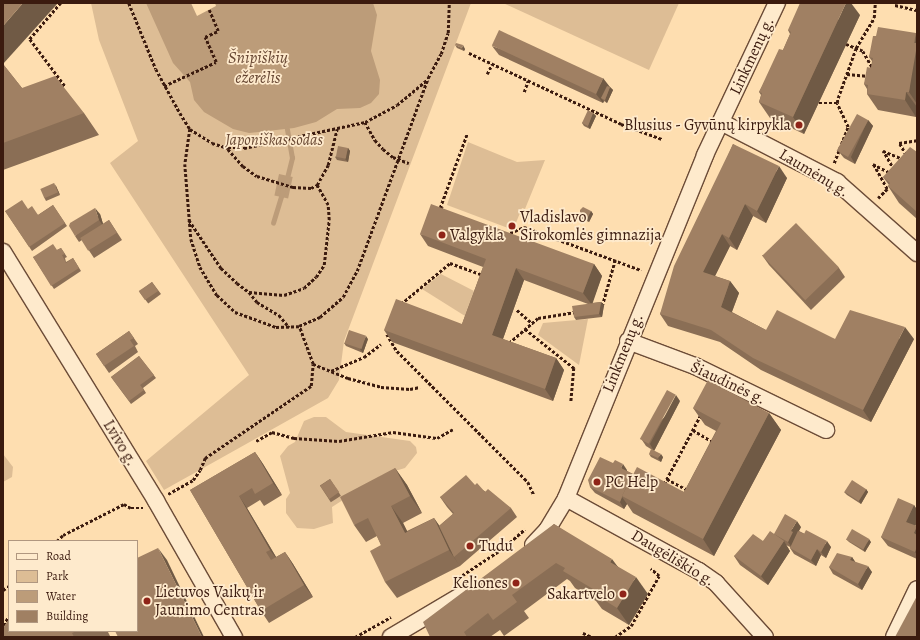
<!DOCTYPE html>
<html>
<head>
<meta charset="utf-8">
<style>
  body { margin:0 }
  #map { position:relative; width:920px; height:640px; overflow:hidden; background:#fedeb0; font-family:Alegreya,serif }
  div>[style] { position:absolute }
  .green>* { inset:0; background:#ddbd95 }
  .water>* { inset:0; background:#bc9c79; transform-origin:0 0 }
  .pier>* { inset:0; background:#fedeb0 }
  .stream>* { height:4.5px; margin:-2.25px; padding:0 2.25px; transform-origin:2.25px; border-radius:2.25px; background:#bc9c79 }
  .path>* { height:2.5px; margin-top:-1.25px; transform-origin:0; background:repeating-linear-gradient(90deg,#3b1b0f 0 3px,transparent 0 5px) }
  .roads { filter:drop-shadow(1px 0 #6c4c37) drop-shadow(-1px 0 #6c4c37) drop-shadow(0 1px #6c4c37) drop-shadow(0 -1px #6c4c37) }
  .minor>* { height:16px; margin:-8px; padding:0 8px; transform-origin:8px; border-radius:8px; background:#feeacc }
  .wall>* { inset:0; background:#8a6e55; transform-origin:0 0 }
  .shaded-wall>* { inset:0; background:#705a45 }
  .building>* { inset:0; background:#a08063; transform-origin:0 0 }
  .dots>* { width:11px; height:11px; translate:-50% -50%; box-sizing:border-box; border:2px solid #feeacc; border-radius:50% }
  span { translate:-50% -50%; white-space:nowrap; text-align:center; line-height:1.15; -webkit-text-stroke:3.5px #feeacc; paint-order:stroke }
  .street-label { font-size:16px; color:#3b1b0f }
  .poi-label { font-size:16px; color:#3b1b0f }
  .right { translate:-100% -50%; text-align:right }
  .left { translate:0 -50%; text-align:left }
  .park-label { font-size:16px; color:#6c4c37; font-style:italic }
  .water-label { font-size:17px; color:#684834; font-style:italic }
  .frame { position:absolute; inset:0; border:4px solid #3b1b0f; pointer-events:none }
  .legend { position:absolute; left:8px; top:540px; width:130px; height:92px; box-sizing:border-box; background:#feeacc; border:1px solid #b09780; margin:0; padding:5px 7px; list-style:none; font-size:12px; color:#3b1b0f }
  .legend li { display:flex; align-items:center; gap:8px; height:20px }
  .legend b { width:20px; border:1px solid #b09780 }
</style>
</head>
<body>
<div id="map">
  <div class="green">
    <i style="clip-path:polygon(91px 3px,471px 3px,344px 341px,339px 380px,328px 398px,164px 490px,146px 461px,249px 375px,110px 163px,138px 141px,99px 40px)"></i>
    <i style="clip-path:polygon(503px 3px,679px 3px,649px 70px)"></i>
    <i style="clip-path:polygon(468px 142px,517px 162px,545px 160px,525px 209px,522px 208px,513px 230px,447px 205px)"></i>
    <i style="clip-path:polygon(441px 274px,474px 291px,465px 316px,422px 289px)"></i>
    <i style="clip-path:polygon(588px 319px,579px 365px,538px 335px,543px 323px)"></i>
    <i style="clip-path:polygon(314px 417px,326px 417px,346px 432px,410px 441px,416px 447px,417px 453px,405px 468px,382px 475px,332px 507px,333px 523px,314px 529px,297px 528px,286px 513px,286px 499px,290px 493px,280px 456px,288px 446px,295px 442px,304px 421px)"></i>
    <i style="clip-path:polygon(3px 454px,13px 467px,12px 477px,3px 482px)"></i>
  </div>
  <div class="water">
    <i style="clip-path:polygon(146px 3px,373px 3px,377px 15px,371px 51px,380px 80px,379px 94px,371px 103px,360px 108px,337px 109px,316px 122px,294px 128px,249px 133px,233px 129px,204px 112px,194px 100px,190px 82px,173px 63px)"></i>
    <i style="left:279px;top:174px;width:14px;height:22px;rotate:12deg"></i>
  </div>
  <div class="pier">
    <i style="clip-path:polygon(191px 3px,215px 3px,216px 6px,197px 16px)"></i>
  </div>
  <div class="stream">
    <i style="left:286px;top:182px;width:25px;rotate:-76deg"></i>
    <i style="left:292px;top:158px;width:29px;rotate:-100deg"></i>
    <i style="left:273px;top:223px;width:34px;rotate:-73deg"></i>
  </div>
  <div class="path">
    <i style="left:61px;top:3px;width:48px;rotate:130.7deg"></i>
    <i style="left:30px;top:39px;width:59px;rotate:53.3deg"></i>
    <i style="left:129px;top:3px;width:71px;rotate:67.8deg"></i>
    <i style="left:156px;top:69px;width:50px;rotate:61.4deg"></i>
    <i style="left:180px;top:113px;width:19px;rotate:58deg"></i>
    <i style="left:190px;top:129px;width:26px;rotate:32deg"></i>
    <i style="left:212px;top:143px;width:17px;rotate:17deg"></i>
    <i style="left:228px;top:148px;width:16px"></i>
    <i style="left:244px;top:148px;width:124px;rotate:-12.1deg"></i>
    <i style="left:365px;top:122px;width:36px;rotate:-28deg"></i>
    <i style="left:397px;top:105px;width:40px;rotate:-40deg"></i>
    <i style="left:895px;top:5px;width:23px;rotate:13deg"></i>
    <i style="left:846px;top:44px;width:18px;rotate:22deg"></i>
    <i style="left:863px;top:51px;width:20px;rotate:60deg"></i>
    <i style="left:469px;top:53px;width:168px;rotate:25deg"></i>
    <i style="left:621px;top:124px;width:44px;rotate:20.1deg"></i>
    <i style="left:487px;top:74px;width:11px;rotate:-63deg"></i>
    <i style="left:847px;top:74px;width:22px;rotate:5deg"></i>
    <i style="left:164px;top:86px;width:57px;rotate:-24.8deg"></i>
    <i style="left:216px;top:62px;width:27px;rotate:-114deg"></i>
    <i style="left:205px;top:37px;width:14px;rotate:-25deg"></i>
    <i style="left:218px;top:31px;width:23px;rotate:-113deg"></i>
    <i style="left:524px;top:92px;width:12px;rotate:-70deg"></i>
    <i style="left:819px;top:103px;width:18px"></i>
    <i style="left:365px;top:122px;width:21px;rotate:61deg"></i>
    <i style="left:375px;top:140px;width:12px;rotate:48deg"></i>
    <i style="left:383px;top:149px;width:13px;rotate:39deg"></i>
    <i style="left:393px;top:157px;width:17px;rotate:21deg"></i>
    <i style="left:190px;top:129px;width:35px;rotate:98deg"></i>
    <i style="left:185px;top:164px;width:75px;rotate:85.4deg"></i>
    <i style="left:191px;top:239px;width:29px;rotate:72deg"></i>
    <i style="left:200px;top:267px;width:33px;rotate:59deg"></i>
    <i style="left:217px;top:295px;width:25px;rotate:43deg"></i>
    <i style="left:235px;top:312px;width:44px;rotate:20.1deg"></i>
    <i style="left:276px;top:327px;width:23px;rotate:-2deg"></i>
    <i style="left:299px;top:326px;width:23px;rotate:-23deg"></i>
    <i style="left:320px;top:317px;width:30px;rotate:-41deg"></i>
    <i style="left:343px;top:297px;width:30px;rotate:-62deg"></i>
    <i style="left:357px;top:271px;width:206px;rotate:-69.8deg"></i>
    <i style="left:428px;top:78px;width:27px;rotate:-62deg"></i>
    <i style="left:441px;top:54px;width:22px;rotate:-72deg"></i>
    <i style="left:448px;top:33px;width:30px;rotate:-88deg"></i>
    <i style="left:228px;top:149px;width:23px;rotate:49deg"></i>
    <i style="left:243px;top:166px;width:17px;rotate:36deg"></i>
    <i style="left:257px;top:176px;width:38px;rotate:17deg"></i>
    <i style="left:293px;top:187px;width:18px;rotate:3deg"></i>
    <i style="left:311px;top:188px;width:7px;rotate:-27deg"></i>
    <i style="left:317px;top:185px;width:23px;rotate:-61deg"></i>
    <i style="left:328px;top:165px;width:37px;rotate:-76deg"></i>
    <i style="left:906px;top:155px;width:14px;rotate:-120deg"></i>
    <i style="left:899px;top:143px;width:18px;rotate:-9deg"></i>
    <i style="left:834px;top:163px;width:39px;rotate:-69deg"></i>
    <i style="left:848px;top:127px;width:26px;rotate:-115deg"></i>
    <i style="left:837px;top:103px;width:5px;rotate:-79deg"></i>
    <i style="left:838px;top:98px;width:53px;rotate:-70.2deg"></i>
    <i style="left:856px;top:48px;width:35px;rotate:-59deg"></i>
    <i style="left:874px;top:18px;width:15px;rotate:-86deg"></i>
    <i style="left:894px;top:170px;width:22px;rotate:-120deg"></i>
    <i style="left:883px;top:151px;width:22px;rotate:22deg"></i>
    <i style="left:887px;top:189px;width:29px;rotate:-119deg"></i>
    <i style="left:873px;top:164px;width:20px;rotate:27deg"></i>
    <i style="left:878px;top:198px;width:13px;rotate:-45deg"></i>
    <i style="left:443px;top:209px;width:3px;rotate:-162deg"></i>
    <i style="left:440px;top:208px;width:79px;rotate:-70deg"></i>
    <i style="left:189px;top:220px;width:58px;rotate:56.3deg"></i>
    <i style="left:221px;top:268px;width:22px;rotate:43deg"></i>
    <i style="left:237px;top:283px;width:15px;rotate:37deg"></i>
    <i style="left:249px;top:292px;width:35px;rotate:5deg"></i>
    <i style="left:284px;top:295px;width:21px;rotate:-19deg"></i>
    <i style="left:304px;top:288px;width:16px;rotate:-43deg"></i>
    <i style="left:316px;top:277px;width:14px;rotate:-56deg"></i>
    <i style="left:324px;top:265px;width:45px;rotate:-83.7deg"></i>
    <i style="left:329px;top:220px;width:15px;rotate:-94deg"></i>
    <i style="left:328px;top:205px;width:23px;rotate:-119deg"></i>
    <i style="left:510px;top:233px;width:15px;rotate:-23deg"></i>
    <i style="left:524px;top:227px;width:125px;rotate:20.2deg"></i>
    <i style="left:249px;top:292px;width:13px;rotate:51deg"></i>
    <i style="left:257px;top:302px;width:26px;rotate:31deg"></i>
    <i style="left:279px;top:315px;width:16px;rotate:50deg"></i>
    <i style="left:401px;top:304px;width:64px;rotate:-39.9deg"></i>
    <i style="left:450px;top:263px;width:35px;rotate:20deg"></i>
    <i style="left:602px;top:306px;width:48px;rotate:-74.2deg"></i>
    <i style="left:517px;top:310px;width:20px;rotate:41deg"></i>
    <i style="left:525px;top:329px;width:63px;rotate:38.5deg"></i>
    <i style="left:574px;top:368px;width:34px;rotate:95deg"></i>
    <i style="left:387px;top:334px;width:20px;rotate:60deg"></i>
    <i style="left:397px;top:351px;width:185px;rotate:45deg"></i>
    <i style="left:528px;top:482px;width:14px;rotate:65deg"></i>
    <i style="left:509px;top:343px;width:38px;rotate:-41deg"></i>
    <i style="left:538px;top:318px;width:38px;rotate:-9deg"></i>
    <i style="left:313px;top:364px;width:38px;rotate:22deg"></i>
    <i style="left:348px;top:378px;width:34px;rotate:15deg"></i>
    <i style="left:381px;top:387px;width:29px;rotate:4deg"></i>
    <i style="left:410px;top:389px;width:10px;rotate:-11deg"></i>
    <i style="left:331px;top:371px;width:36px;rotate:-23deg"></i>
    <i style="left:364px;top:357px;width:21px;rotate:-37deg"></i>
    <i style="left:693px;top:430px;width:23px;rotate:31deg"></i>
    <i style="left:256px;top:441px;width:18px;rotate:-29deg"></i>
    <i style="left:272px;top:432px;width:23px;rotate:15deg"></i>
    <i style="left:294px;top:438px;width:45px;rotate:3.8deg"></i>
    <i style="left:339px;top:441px;width:55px;rotate:-9.5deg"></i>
    <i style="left:393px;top:432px;width:44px;rotate:7.8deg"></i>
    <i style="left:437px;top:438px;width:18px;rotate:-29deg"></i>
    <i style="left:667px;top:479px;width:24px;rotate:28deg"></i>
    <i style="left:664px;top:484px;width:79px;rotate:-62.1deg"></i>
    <i style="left:168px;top:494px;width:29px;rotate:-29deg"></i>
    <i style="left:193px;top:480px;width:12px;rotate:-55deg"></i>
    <i style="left:200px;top:470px;width:13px;rotate:-67deg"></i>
    <i style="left:205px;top:458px;width:128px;rotate:-34.2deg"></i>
    <i style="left:311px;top:386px;width:22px;rotate:-85deg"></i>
    <i style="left:313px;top:364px;width:40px;rotate:-110.2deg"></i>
    <i style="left:57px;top:541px;width:8px;rotate:-45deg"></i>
    <i style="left:63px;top:535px;width:68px;rotate:-26.9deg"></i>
    <i style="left:124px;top:504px;width:8px;rotate:30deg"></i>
    <i style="left:131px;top:508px;width:12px"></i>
    <i style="left:458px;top:578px;width:53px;rotate:-33.4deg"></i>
    <i style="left:502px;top:549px;width:30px;rotate:-41deg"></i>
    <i style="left:3px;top:590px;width:7px;rotate:-34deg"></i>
    <i style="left:3px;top:625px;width:11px;rotate:-56deg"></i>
    <i style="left:583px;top:633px;width:10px;rotate:24deg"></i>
    <i style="left:355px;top:637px;width:41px;rotate:-29.1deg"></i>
    <i style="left:615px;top:637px;width:19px;rotate:-35deg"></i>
    <i style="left:631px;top:626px;width:57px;rotate:-60.8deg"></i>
    <i style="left:659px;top:576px;width:11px;rotate:-139deg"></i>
  </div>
  <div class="roads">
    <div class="minor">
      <i style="left:721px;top:122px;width:131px;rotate:27.3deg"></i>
      <i style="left:837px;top:182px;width:107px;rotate:41.6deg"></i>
      <i style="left:3px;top:252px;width:292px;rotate:58.4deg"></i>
      <i style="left:156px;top:501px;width:157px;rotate:60.2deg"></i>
      <i style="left:628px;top:341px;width:72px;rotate:20.5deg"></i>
      <i style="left:695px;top:366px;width:146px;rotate:26deg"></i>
      <i style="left:566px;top:498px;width:152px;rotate:28.8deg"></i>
      <i style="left:699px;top:571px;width:21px;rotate:35deg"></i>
      <i style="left:716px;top:583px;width:73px;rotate:47.8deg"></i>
      <i style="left:533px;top:545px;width:21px;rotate:-47deg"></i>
      <i style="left:547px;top:530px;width:37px;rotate:-59deg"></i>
      <i style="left:566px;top:498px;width:370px;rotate:-67.9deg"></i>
      <i style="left:705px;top:155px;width:168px;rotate:-64.7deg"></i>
      <i style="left:391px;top:637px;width:86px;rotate:-30.7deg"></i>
      <i style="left:894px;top:637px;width:53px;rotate:-64.4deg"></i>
    </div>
  </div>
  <div class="wall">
    <i style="clip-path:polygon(860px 15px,804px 134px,770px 118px,759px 102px,761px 95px,759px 92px,783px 50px,790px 34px,788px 30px)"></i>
    <i style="clip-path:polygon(916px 33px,917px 35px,917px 113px,916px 117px,878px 110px,867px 94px,867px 89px,864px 84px,871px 68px,872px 61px,869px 57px,876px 36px)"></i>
    <i style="clip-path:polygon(455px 45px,465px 49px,464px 51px,457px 48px)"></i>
    <i style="clip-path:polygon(492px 46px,610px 87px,613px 90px,607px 103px,604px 101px,603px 103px,499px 55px)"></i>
    <i style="clip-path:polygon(3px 64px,22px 88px,84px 113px,99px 135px,3px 170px)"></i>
    <i style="clip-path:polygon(593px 113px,596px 116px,590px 129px,584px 126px,582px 123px)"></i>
    <i style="clip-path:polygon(868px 120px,873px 126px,855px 164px,844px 158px,839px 152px)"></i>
    <i style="clip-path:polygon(733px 144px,787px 178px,766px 223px,753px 216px,737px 250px,730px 246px,715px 276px,730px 281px,739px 293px,732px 312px,766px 330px,835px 339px,914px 339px,871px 422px,761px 370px,720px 342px,668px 326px,660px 314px)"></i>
    <i style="clip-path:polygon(348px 148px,350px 151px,348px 162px,337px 160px,335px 157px)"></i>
    <i style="clip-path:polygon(917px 152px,917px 219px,899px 203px,888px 186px,889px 185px,883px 177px)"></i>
    <i style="clip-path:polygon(56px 186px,60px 195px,46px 201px,44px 197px)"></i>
    <i style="clip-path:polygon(53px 205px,67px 226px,32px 251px,5px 211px,28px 209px,38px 215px)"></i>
    <i style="clip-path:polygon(591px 211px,593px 214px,589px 222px,582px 219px,580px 216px)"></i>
    <i style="clip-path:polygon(100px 214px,103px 224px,109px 220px,122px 240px,94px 258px,82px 240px,79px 242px,75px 236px)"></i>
    <i style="clip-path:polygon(420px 234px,594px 264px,602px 276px,592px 303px,601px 302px,604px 305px,602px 317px,576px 320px,574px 317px,588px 304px,524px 280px,503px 339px,556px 358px,564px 370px,553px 401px,392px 342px,384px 330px,462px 324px,483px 267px,428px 246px)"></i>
    <i style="clip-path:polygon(61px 248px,67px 257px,65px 258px,66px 262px,73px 258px,81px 271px,54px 289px,33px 257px,57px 250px)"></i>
    <i style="clip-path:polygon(762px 255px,839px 268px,845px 277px,811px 310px,769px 265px)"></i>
    <i style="left:152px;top:282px;width:15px;height:16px;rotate:53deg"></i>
    <i style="clip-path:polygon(129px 331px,138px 344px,135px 346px,138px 352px,109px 373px,96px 354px)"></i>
    <i style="clip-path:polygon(368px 339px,363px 353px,346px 346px,344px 343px)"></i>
    <i style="clip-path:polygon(139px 356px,156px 378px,143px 388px,146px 393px,131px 404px,111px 377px)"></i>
    <i style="clip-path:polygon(680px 401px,654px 451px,646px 446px,642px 440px)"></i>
    <i style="clip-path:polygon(693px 408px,769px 413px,781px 430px,714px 556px,633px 513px,627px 504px,624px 509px,595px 493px,590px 487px,627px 470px,627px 471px,633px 474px,684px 492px,716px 431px,705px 425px)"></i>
    <i style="clip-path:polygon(255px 452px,263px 464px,282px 495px,264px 506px,260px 500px,247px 508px,276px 557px,285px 552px,293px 564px,313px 597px,269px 623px,261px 611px,190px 490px)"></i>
    <i style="clip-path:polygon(649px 454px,663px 457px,661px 462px,651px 457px)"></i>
    <i style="clip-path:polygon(395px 468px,407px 485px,422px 513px,403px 523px,407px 531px,434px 518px,439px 526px,453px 514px,447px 507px,440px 497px,475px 485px,511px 508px,517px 517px,460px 566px,397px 598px,385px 582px,381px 545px,377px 536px,366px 542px,354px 525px)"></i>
    <i style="left:330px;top:479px;width:20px;height:12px;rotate:57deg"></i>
    <i style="clip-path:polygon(866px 489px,868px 492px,861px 504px,847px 495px,844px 492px)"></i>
    <i style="clip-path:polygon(914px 505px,917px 510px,917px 522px,915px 526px,917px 526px,917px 559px,888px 546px,881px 537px)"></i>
    <i style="clip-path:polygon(554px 524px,617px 566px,648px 594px,629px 625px,602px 609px,596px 601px,575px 588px,570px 581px,567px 579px,524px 611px,529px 618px,504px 636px,500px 630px,490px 637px,430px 637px)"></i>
    <i style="clip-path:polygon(801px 527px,799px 531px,831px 547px,826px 558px,821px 555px,816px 566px,794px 554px,790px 548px,790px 547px,786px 545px,790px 551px,768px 585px,740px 565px,734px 556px,763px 541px,774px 534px)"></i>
    <i style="clip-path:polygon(846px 539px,871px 542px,865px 552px,849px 542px)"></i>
    <i style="clip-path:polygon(852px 557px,855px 562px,872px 572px,862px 590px,833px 574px,829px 567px)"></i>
    <i style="clip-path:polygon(9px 631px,110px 631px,108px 632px,110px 636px,108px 637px,3px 637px)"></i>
  </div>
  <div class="shaded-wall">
    <i style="clip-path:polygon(23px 3px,58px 3px,3px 64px,3px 26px)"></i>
    <i style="clip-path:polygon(846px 3px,851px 3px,860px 15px,804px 134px,793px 117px)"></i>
    <i style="clip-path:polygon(916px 33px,917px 35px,917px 104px,909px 92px)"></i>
    <i style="clip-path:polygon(463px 45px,465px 49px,464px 51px,462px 48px)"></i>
    <i style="clip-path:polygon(603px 78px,610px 87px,601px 98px,604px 101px,603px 103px,596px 94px)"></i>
    <i style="clip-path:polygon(610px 87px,613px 90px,607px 103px,605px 100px)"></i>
    <i style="clip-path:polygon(906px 92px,917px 107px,916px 117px,905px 100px)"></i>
    <i style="clip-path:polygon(593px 113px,596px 116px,590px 129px,588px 126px)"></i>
    <i style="clip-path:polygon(868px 120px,873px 126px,855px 164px,851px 157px)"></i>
    <i style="clip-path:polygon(348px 148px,350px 151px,348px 162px,345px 159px)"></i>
    <i style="clip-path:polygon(779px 166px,787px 178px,766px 223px,757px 211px)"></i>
    <i style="clip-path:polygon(54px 183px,56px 186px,60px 195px,58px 192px)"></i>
    <i style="clip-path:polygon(745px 204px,753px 216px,737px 250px,729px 238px)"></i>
    <i style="clip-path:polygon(95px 208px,100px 214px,104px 227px,99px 220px)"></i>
    <i style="clip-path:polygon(591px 211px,593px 214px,589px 222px,587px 219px)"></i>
    <i style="clip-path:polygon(722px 234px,730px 246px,711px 284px,703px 272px)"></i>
    <i style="clip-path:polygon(594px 264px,602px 276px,592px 305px,583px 293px)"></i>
    <i style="clip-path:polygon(516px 268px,524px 280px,500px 347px,492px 335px)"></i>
    <i style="clip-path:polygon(730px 281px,739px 293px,729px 319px,721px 307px)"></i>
    <i style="clip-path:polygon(601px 302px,604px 305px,602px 317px,599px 314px)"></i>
    <i style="clip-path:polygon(905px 327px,914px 339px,871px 422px,863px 410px)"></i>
    <i style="clip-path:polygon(366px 336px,368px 339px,363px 353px,360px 349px)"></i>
    <i style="clip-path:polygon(556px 358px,564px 370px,553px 401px,545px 389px)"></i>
    <i style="clip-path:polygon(676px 395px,680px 401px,654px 451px,650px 444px)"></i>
    <i style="clip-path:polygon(769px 413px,781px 430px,714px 556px,703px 539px)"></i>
    <i style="clip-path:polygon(255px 452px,263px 464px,282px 495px,273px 483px)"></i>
    <i style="clip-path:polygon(661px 454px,663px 457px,661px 462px,658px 458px)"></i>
    <i style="clip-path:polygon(623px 464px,627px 470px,625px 474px,621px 468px)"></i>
    <i style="clip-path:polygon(395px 468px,407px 485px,422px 513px,410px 496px)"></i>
    <i style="clip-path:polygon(866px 489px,868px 492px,861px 504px,859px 501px)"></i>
    <i style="clip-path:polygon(239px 496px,247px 508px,279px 562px,270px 550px)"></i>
    <i style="clip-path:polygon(622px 497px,627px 504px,624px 509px,620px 502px)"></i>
    <i style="clip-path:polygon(914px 505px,917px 510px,917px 522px,913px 531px,906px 522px)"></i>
    <i style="clip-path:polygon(391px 506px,403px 523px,416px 549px,405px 533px)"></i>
    <i style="clip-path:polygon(434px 518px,446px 535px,454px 557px,460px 566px,449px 550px)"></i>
    <i style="clip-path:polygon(797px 521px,801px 527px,796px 536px,792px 548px,788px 542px,791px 531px)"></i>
    <i style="clip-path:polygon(917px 526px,917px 538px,914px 533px)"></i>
    <i style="clip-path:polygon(869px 539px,871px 542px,865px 552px,863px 549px)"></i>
    <i style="clip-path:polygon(784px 541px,790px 551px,768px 585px,761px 576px)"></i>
    <i style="clip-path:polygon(827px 541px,831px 547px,826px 558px,821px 552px)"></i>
    <i style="clip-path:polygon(917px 546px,917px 555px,915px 552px)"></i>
    <i style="clip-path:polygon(158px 548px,167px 560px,204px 637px,202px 637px)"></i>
    <i style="clip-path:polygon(817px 549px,821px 555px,816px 566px,811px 560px)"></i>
    <i style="clip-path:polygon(285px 552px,293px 564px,313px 597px,304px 585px)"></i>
    <i style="clip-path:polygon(852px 557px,856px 563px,850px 560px)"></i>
    <i style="clip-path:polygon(612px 559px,624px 575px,610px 562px)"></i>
    <i style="clip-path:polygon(868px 566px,872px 572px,862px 590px,858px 584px)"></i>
    <i style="clip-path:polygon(636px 577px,648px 594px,629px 625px,617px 608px)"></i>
  </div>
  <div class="building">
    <i style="clip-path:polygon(3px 3px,23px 3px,3px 26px)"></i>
    <i style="clip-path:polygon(800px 3px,846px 3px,793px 117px,759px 102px,762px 93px,759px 92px,779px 49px,783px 50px,791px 32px,788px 30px)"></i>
    <i style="clip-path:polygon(878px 27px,916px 33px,914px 43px,917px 43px,917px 45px,909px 92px,906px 92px,905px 100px,867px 94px,868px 85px,864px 84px,867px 67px,871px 68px,873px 58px,869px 57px,873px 36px,876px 36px)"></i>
    <i style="left:499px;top:30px;width:115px;height:17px;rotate:25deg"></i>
    <i style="clip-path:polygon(456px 43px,463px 45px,462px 48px,455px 45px)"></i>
    <i style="clip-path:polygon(3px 64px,22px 88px,55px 76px,84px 113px,3px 143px)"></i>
    <i style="clip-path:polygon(607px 86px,610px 87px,605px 100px,601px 98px)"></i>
    <i style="clip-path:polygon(588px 110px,593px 113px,588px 126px,582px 123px)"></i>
    <i style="left:857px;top:114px;width:13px;height:42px;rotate:29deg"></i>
    <i style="clip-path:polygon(733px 144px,779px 166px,757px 211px,745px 204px,729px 238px,722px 234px,703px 272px,730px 281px,721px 307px,766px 330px,777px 310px,835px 339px,850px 310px,905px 327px,863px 410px,753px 358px,711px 330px,660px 314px,674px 266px)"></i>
    <i style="left:338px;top:146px;width:10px;height:11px;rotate:11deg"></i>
    <i style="clip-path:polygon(910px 147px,917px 152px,917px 212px,888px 186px,890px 183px,883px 177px)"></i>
    <i style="left:54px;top:183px;width:10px;height:15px;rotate:66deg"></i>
    <i style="clip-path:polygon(22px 200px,28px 209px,32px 206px,38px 215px,53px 205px,65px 223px,29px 247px,5px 211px)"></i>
    <i style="clip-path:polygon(431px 204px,594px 264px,583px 293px,516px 268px,492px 335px,556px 358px,545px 389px,384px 330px,396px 299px,462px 324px,486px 259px,420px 234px)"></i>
    <i style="clip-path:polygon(583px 207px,591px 211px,587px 219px,580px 216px,580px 210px)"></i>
    <i style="clip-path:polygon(95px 208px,99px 220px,75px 236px,69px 226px,70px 223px)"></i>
    <i style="left:109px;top:220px;width:15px;height:34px;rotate:58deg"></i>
    <i style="left:796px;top:223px;width:62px;height:47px;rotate:46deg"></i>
    <i style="clip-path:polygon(53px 244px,57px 250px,61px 248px,65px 254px,62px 255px,66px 263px,73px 258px,79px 268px,51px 286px,33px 257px)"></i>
    <i style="left:152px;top:282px;width:11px;height:16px;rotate:56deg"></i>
    <i style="clip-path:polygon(601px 302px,599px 314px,574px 317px,572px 306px)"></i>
    <i style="left:349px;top:330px;width:18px;height:14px;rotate:19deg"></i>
    <i style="clip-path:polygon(129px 331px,134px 338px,130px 340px,134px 346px,104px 366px,96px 354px)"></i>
    <i style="clip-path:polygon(139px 356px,154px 375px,140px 385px,144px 390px,129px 401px,111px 377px)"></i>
    <i style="clip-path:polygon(708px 380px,769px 413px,703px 539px,622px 496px,637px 467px,684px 492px,721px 423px,693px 408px)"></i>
    <i style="left:667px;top:390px;width:10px;height:56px;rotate:29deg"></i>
    <i style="clip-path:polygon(651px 449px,661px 454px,658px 458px,649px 454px)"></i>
    <i style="clip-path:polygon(255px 452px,273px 483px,255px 494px,252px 488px,239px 496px,270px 550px,266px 552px,271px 560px,285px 552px,304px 585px,261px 611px,190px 490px)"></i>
    <i style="clip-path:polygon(600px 457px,613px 463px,615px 460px,623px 464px,621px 468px,633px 474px,622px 496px,622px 497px,620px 502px,590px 487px,588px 480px)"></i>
    <i style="clip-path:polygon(395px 468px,410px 496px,391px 506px,405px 533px,434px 518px,449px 550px,385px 582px,370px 551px,381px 545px,368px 518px,354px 525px,340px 497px)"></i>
    <i style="clip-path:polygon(466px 475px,475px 485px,477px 483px,485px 492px,488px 489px,511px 508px,454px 557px,439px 526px,454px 513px,440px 497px)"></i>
    <i style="left:330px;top:479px;width:16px;height:12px;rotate:55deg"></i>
    <i style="left:852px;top:480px;width:17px;height:14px;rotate:33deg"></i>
    <i style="clip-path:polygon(898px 498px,914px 505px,906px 522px,917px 526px,914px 533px,917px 535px,917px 546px,915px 552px,881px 537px)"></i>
    <i style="clip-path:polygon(785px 514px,797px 521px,791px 531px,793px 532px,788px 542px,774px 534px)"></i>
    <i style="clip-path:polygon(554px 524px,612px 559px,610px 562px,636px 577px,617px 608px,591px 592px,593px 589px,563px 571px,565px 568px,556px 563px,512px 595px,517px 602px,493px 620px,488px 613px,464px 632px,467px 637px,430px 637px,423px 622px)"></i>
    <i style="left:852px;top:529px;width:20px;height:12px;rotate:30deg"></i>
    <i style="clip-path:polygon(806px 530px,827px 541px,821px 552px,817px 549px,811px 560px,790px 548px,798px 531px,804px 534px)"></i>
    <i style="clip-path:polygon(770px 531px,784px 541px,761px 576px,734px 556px,753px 534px,763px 541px)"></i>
    <i style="clip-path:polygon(158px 548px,202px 637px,118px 637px,115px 631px,137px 631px,137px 558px)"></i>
    <i style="clip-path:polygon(837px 553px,852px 557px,850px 560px,868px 566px,858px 584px,829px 567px)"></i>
    <i style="clip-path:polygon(917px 596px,917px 637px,895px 637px)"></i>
    <i style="clip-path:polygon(9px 619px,9px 631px,77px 631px,72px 633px,74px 637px,3px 637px,3px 628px)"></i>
  </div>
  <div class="dots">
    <i style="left:799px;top:125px;background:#8f2418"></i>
    <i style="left:512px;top:226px;background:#8f2418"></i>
    <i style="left:442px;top:235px;background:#8f2418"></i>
    <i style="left:597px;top:482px;background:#8f2418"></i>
    <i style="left:470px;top:546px;background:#8f2418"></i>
    <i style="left:516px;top:583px;background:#8f2418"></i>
    <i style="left:623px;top:594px;background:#8f2418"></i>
    <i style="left:147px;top:601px;background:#8f2418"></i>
  </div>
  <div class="street-label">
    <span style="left:752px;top:56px;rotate:-65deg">Linkmenų g.</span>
    <span style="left:814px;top:173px;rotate:31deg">Laumėnų g.</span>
    <span style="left:623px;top:353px;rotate:-68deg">Linkmenų g.</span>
    <span style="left:728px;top:383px;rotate:25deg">Šiaudinės g.</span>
    <span style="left:120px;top:443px;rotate:59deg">Lvivo g.</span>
    <span style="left:673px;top:558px;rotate:31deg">Daugėliškio g.</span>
  </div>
  <div class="poi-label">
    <span class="right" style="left:791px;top:125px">Blusius - Gyvūnų kirpykla</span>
    <span class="left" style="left:520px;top:226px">Vladislavo<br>Sirokomlės gimnazija</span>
    <span class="left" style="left:450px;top:235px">Valgykla</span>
    <span class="left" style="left:605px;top:482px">PC Help</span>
    <span class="left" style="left:479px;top:546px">Tudu</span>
    <span class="right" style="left:508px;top:583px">Keliones</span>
    <span class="left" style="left:155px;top:601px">Lietuvos Vaikų ir<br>Jaunimo Centras</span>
    <span class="right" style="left:615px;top:594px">Sakartvelo</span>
  </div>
  <div class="park-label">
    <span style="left:274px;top:140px">Japoniškas sodas</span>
  </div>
  <div class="water-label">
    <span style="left:258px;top:68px">Šnipiškių<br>ežerėlis</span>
  </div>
  <div class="frame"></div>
  <ul class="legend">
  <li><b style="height:5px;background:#feeacc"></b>Road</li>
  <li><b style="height:11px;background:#ddbd95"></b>Park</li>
  <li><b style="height:11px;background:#bc9c79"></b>Water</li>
  <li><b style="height:11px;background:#a08063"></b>Building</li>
  </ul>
</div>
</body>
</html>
